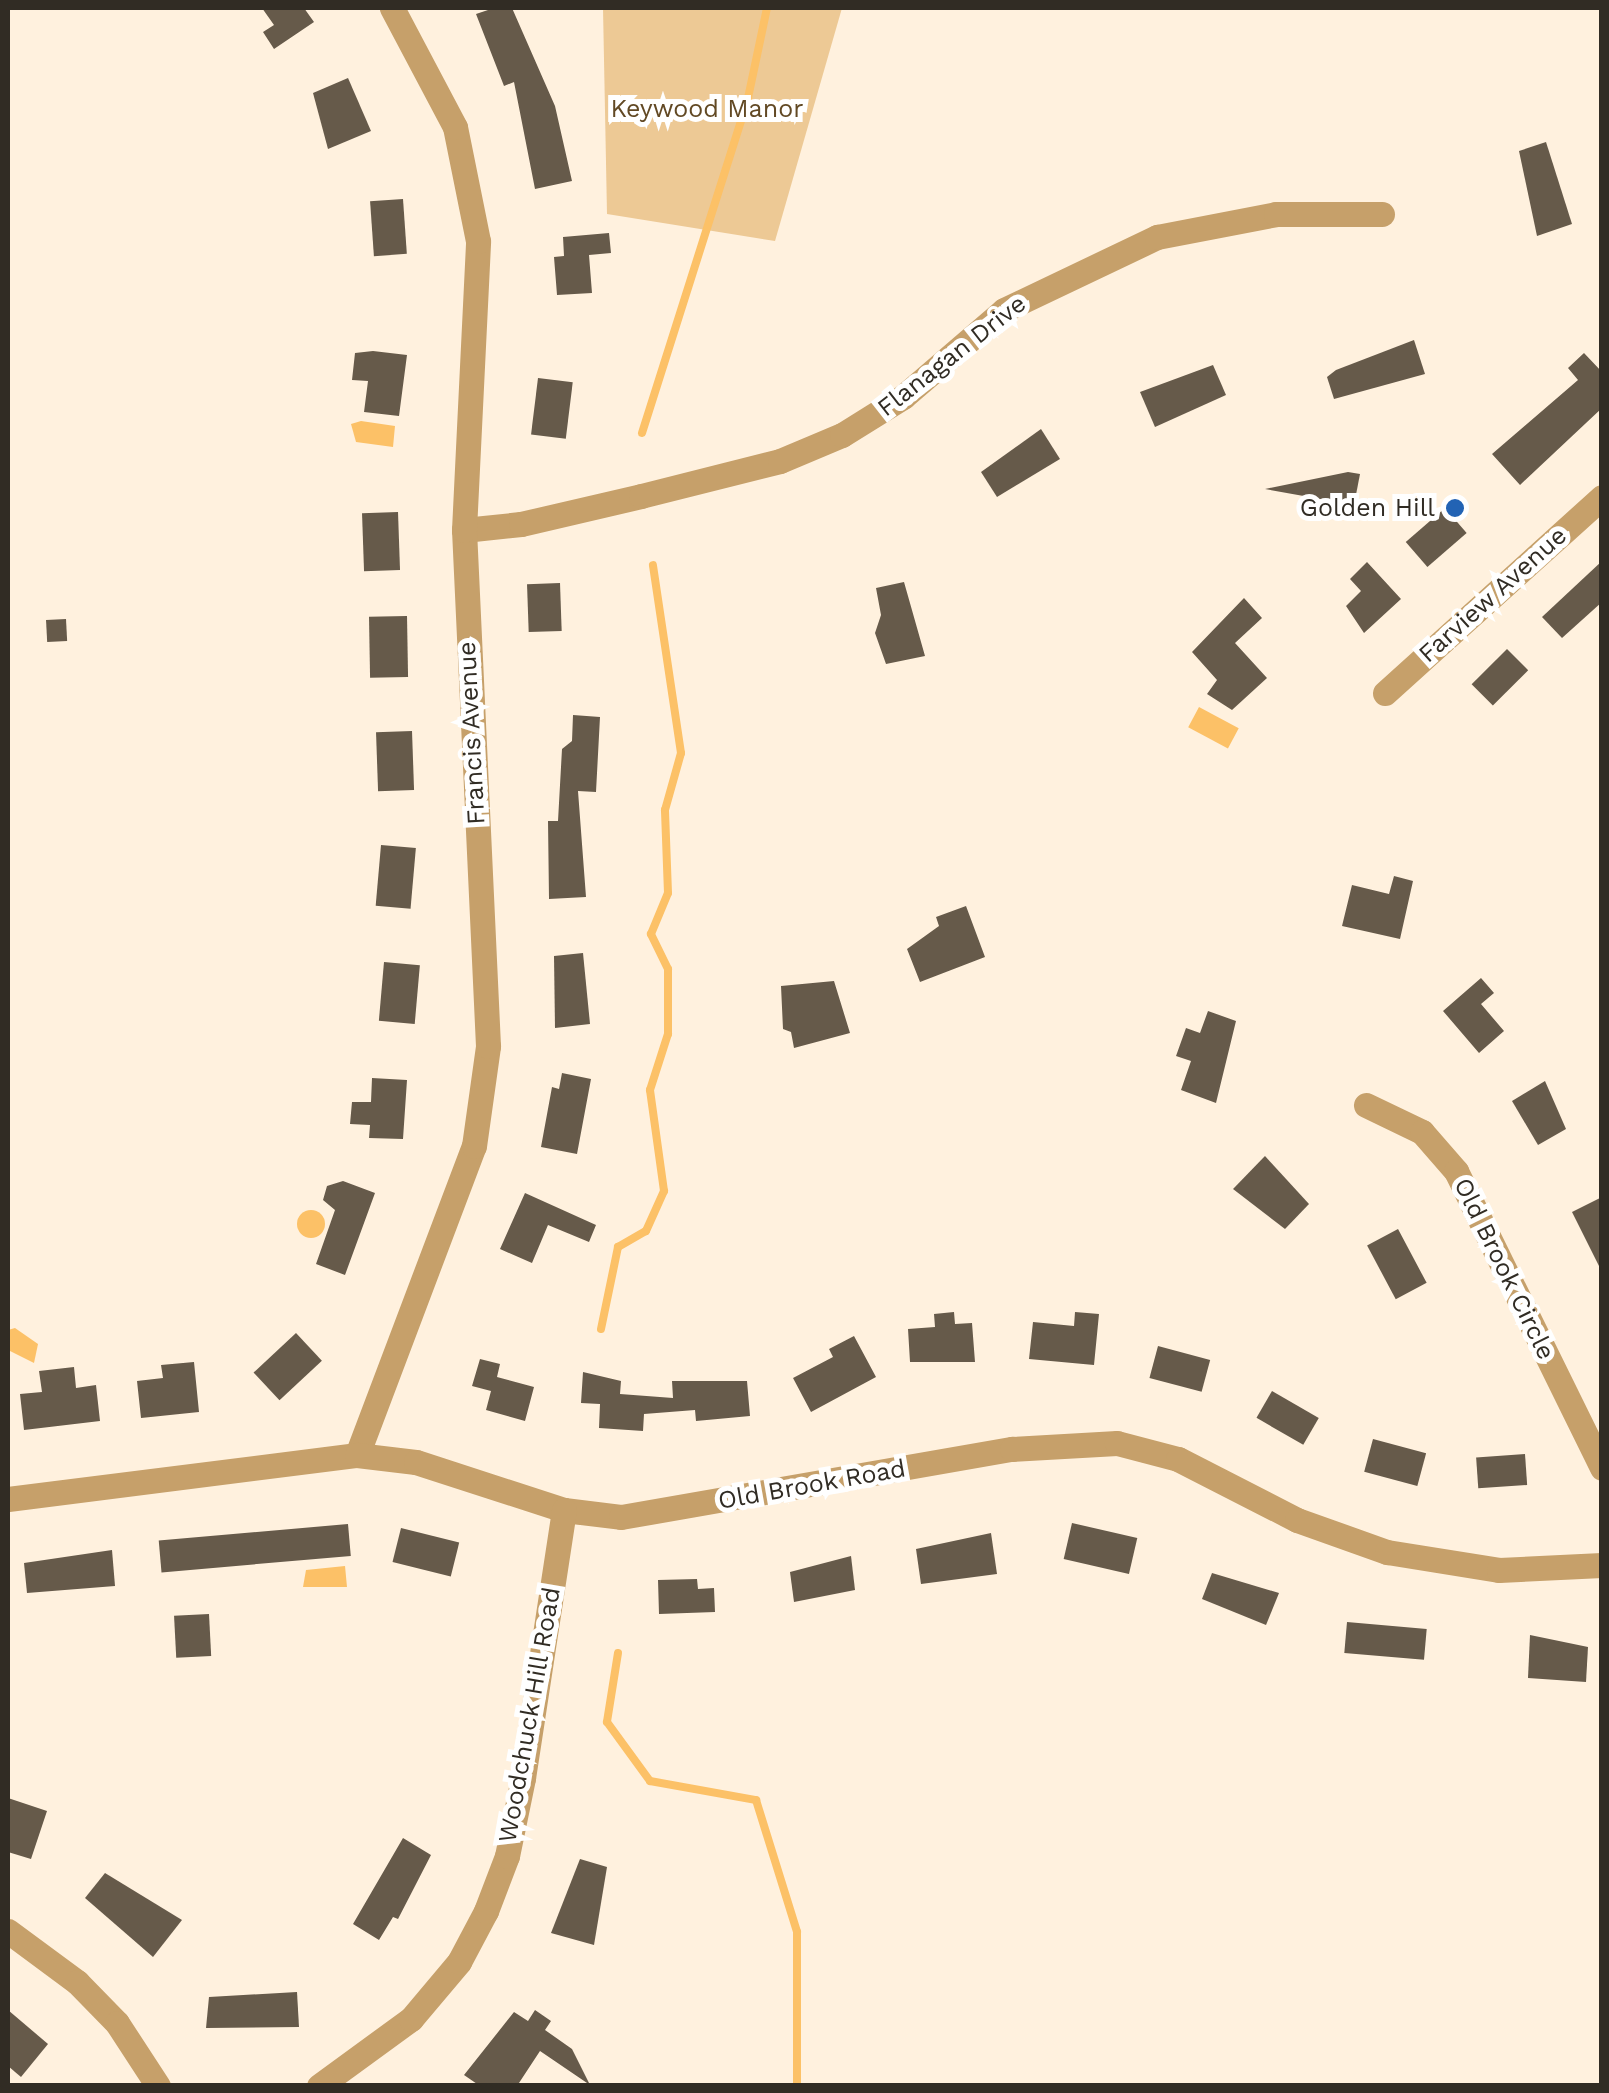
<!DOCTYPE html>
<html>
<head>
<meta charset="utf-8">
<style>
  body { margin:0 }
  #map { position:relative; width:1609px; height:2093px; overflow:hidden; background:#fff1de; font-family:"Work Sans",sans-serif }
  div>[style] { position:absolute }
  .green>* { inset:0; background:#edc995 }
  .water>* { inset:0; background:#fcc167; transform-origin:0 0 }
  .round { border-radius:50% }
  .stream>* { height:8px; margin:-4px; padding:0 4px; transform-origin:4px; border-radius:4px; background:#fcc167 }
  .building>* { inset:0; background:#665a4a; transform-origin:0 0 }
  .minor>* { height:25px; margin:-12.5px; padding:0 12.5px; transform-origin:12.5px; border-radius:12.5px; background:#c6a06a }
  .dots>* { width:28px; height:28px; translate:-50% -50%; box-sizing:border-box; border:5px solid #fff; border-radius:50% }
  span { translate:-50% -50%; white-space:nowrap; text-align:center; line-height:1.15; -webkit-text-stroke:10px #fff; paint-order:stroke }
  .park-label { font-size:25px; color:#624924 }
  .street-label { font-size:25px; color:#312c24 }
  .poi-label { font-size:25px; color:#312c24 }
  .right { translate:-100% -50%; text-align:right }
  .frame { position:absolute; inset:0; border:10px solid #312c24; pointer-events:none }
</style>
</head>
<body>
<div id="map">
  <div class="green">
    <i style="clip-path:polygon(603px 8px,842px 8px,775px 241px,607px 214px)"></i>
  </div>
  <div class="water">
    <i style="clip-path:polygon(361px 421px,395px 426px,393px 447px,356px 442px,351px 424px)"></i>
    <i style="left:1199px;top:707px;width:45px;height:23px;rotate:28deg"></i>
    <i class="round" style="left:297px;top:1210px;width:28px;height:28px"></i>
    <i style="clip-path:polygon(15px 1328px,38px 1344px,34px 1363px,8px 1350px,8px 1330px)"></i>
    <i style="clip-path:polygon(345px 1566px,347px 1587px,303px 1587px,306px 1570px)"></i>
  </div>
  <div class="stream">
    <i style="left:642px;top:433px;width:351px;rotate:-72.4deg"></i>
    <i style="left:748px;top:98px;width:92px;rotate:-78.1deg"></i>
    <i style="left:601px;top:1329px;width:84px;rotate:-78.3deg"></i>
    <i style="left:618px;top:1247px;width:32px;rotate:-30deg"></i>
    <i style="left:646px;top:1231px;width:44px;rotate:-65.8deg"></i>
    <i style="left:664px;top:1191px;width:102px;rotate:-97.9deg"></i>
    <i style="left:650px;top:1090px;width:59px;rotate:-72.2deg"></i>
    <i style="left:668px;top:1034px;width:65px;rotate:-90deg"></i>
    <i style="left:668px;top:969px;width:39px;rotate:-116deg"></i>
    <i style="left:651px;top:934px;width:44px;rotate:-67.5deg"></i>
    <i style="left:668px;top:893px;width:83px;rotate:-92.1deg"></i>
    <i style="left:665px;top:810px;width:59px;rotate:-74.3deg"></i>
    <i style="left:681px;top:753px;width:190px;rotate:-98.5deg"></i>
    <i style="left:618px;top:1653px;width:70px;rotate:99.1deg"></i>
    <i style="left:607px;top:1722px;width:73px;rotate:53.9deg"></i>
    <i style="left:650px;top:1781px;width:108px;rotate:10.2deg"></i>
    <i style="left:756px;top:1800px;width:138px;rotate:72.7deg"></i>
    <i style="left:797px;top:1932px;width:154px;rotate:90deg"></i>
  </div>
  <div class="building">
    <i style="clip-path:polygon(262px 8px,304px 8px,314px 22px,274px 49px,263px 32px,274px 25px)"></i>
    <i style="clip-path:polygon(494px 8px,512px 8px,555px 106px,572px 181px,535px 189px,514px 82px,504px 86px,476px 14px)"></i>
    <i style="clip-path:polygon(348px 78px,371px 131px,328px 149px,313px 93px)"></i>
    <i style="clip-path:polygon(1546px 142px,1572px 224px,1537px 236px,1519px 151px)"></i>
    <i style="left:403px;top:199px;width:55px;height:33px;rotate:86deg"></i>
    <i style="clip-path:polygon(609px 233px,611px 253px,589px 255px,592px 293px,557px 295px,554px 257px,564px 256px,563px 237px)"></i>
    <i style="clip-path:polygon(1414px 340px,1425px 374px,1334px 399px,1327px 377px,1336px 370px)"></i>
    <i style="clip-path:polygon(373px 351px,407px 355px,399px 416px,364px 412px,368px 381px,352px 380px,355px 353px)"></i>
    <i style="clip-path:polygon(1584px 353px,1602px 372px,1602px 408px,1520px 485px,1492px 454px,1578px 380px,1568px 368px)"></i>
    <i style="clip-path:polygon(1213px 365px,1226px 395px,1155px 427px,1140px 392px)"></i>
    <i style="left:538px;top:378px;width:35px;height:57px;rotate:7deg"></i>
    <i style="clip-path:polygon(1041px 429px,1060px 459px,997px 497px,981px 472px)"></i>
    <i style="clip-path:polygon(1348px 472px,1360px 474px,1354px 505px,1265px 489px)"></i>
    <i style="left:1445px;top:508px;width:33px;height:52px;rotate:49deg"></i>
    <i style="left:398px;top:512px;width:58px;height:36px;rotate:88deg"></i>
    <i style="clip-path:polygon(1602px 561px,1602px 602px,1562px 638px,1542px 617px)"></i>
    <i style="clip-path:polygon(1367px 562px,1401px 599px,1364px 633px,1346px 606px,1361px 591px,1350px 579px)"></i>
    <i style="clip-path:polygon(904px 582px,925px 656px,886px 664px,875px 633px,881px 615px,876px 588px)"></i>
    <i style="left:560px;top:583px;width:48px;height:33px;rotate:88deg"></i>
    <i style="clip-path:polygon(1244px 598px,1262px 618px,1235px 643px,1267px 678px,1232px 710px,1207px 694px,1217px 680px,1192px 652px)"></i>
    <i style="left:407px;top:616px;width:61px;height:38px;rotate:89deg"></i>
    <i style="left:66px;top:619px;width:22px;height:20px;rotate:87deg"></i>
    <i style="left:1507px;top:649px;width:30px;height:50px;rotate:45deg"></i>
    <i style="clip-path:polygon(573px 715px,600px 717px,596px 792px,578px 791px,586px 897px,549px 899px,548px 821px,558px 821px,562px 749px,572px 741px)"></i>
    <i style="left:412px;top:731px;width:59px;height:36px;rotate:88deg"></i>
    <i style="left:381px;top:845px;width:35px;height:61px;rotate:5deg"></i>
    <i style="clip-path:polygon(1394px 876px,1413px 881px,1400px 939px,1342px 926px,1352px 885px,1389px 894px)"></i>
    <i style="clip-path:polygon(966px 906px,985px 957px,920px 982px,907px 949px,939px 926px,936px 917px)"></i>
    <i style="clip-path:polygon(583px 953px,590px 1024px,555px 1028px,554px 956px)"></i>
    <i style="left:384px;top:962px;width:36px;height:59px;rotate:5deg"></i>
    <i style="clip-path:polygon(1481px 978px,1494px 993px,1481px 1004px,1504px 1031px,1479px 1053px,1443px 1011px)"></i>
    <i style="clip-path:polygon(834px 981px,850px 1033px,794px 1048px,791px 1032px,783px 1029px,781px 986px)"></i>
    <i style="clip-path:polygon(1208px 1011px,1236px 1021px,1216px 1103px,1181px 1090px,1191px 1061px,1176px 1056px,1186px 1028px,1200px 1033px)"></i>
    <i style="clip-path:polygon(562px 1073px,591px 1079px,577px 1154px,541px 1147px,552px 1087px,559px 1089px)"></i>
    <i style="clip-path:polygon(372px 1078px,407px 1080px,403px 1139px,369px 1138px,370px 1125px,350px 1124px,352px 1102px,371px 1102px)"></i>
    <i style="clip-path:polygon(1545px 1081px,1566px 1129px,1538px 1145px,1512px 1101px)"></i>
    <i style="clip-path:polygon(1265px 1156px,1309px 1204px,1285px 1229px,1233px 1189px)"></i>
    <i style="clip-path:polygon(343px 1181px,375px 1193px,345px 1275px,316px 1264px,335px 1210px,323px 1200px,327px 1186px)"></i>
    <i style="clip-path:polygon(525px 1193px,596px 1225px,589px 1242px,548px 1225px,532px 1263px,500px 1249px)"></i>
    <i style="clip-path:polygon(1602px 1197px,1602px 1272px,1572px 1212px)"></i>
    <i style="left:1398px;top:1229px;width:61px;height:35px;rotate:62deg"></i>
    <i style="clip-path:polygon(954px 1312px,955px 1324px,972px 1323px,975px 1362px,910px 1362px,908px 1329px,935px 1327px,934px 1314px)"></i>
    <i style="clip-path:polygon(1075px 1312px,1099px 1314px,1094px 1365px,1029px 1359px,1033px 1322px,1074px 1326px)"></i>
    <i style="left:296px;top:1333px;width:38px;height:58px;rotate:47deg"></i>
    <i style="clip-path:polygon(854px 1336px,876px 1377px,811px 1412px,793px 1378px,833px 1357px,829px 1349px)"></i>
    <i style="left:1158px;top:1346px;width:54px;height:33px;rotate:15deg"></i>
    <i style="clip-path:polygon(480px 1359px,500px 1364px,497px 1377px,534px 1387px,525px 1421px,486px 1410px,491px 1391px,472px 1386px)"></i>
    <i style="clip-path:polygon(194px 1362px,199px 1412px,141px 1418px,137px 1381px,163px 1378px,161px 1365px)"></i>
    <i style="clip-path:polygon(74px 1367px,76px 1388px,96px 1385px,100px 1421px,24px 1430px,20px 1394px,42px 1392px,39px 1371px)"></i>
    <i style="clip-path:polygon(583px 1372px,621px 1381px,620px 1394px,673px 1398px,672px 1381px,747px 1381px,750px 1416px,696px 1421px,695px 1410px,644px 1414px,643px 1431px,599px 1428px,600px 1404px,581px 1403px)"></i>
    <i style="left:1272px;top:1391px;width:54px;height:31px;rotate:30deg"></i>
    <i style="left:1373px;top:1439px;width:55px;height:34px;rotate:15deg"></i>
    <i style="left:1525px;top:1454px;width:31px;height:49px;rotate:86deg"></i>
    <i style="left:1072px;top:1523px;width:67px;height:37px;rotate:13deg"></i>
    <i style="left:348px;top:1524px;width:32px;height:190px;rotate:85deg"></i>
    <i style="left:401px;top:1528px;width:60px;height:35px;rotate:14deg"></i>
    <i style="clip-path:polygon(991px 1533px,997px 1574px,921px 1584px,916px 1549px)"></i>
    <i style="clip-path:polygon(112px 1550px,115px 1586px,27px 1593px,24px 1563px)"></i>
    <i style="clip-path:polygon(851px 1556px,855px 1590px,794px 1602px,790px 1572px)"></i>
    <i style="clip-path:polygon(1212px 1573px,1279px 1593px,1266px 1625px,1202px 1599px)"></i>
    <i style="clip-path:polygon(697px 1579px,698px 1589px,714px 1588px,715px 1612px,659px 1614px,658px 1580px)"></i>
    <i style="left:209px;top:1614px;width:42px;height:35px;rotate:87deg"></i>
    <i style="left:1347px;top:1622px;width:80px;height:31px;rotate:5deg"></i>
    <i style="clip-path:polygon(1530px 1635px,1588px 1647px,1586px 1682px,1528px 1678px)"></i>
    <i style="clip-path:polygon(8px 1798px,47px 1811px,31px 1859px,8px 1852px)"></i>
    <i style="clip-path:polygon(403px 1838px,431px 1855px,398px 1919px,393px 1917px,379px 1940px,353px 1924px)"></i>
    <i style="clip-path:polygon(580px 1859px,607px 1867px,594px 1945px,551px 1933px)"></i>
    <i style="clip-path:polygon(105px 1873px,182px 1920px,153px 1957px,85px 1898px)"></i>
    <i style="clip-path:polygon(297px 1992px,299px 2027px,206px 2028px,209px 1997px)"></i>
    <i style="clip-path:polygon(8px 2010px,48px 2044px,21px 2077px,8px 2066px)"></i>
    <i style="clip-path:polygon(535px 2010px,551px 2021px,545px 2030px,572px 2049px,590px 2085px,540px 2051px,517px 2086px,480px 2086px,464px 2075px,514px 2012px,528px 2021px)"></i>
  </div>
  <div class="minor">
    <i style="left:464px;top:530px;width:57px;rotate:-6deg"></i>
    <i style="left:521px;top:524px;width:123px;rotate:-13.1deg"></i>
    <i style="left:641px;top:496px;width:143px;rotate:-14.1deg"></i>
    <i style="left:780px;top:461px;width:67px;rotate:-22.8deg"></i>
    <i style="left:842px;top:435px;width:72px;rotate:-31.9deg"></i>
    <i style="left:903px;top:397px;width:133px;rotate:-40.7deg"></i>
    <i style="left:1004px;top:310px;width:170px;rotate:-25.5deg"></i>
    <i style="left:1157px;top:237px;width:121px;rotate:-10.9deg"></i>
    <i style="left:1276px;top:214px;width:106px"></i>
    <i style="left:1385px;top:693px;width:292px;rotate:-42.1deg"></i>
    <i style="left:1366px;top:1105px;width:62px;rotate:25.7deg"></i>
    <i style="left:1422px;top:1132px;width:52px;rotate:48.9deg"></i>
    <i style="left:1456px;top:1171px;width:331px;rotate:63.8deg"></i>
    <i style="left:357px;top:1455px;width:330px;rotate:-69.3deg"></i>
    <i style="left:474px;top:1146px;width:101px;rotate:-82deg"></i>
    <i style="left:488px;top:1046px;width:517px;rotate:-92.66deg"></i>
    <i style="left:464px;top:530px;width:289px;rotate:-87.2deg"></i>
    <i style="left:478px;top:241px;width:116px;rotate:-101.4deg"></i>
    <i style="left:455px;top:127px;width:135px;rotate:-117.9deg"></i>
    <i style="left:8px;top:1499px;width:352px;rotate:-7.2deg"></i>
    <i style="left:357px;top:1455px;width:59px;rotate:6.8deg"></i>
    <i style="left:416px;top:1462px;width:156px;rotate:18deg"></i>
    <i style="left:564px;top:1510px;width:57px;rotate:7deg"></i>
    <i style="left:621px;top:1517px;width:397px;rotate:-9.9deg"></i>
    <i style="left:1012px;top:1449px;width:105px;rotate:-3.3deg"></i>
    <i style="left:1117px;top:1443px;width:63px;rotate:14.7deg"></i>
    <i style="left:1178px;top:1459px;width:134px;rotate:27.1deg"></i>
    <i style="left:1297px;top:1520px;width:96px;rotate:19.6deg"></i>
    <i style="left:1387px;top:1552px;width:113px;rotate:9.1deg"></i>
    <i style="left:1499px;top:1570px;width:103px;rotate:-2.8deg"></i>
    <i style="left:8px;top:1931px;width:86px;rotate:36.5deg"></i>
    <i style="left:77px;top:1982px;width:57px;rotate:45.7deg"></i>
    <i style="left:117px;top:2023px;width:75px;rotate:56.9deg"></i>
    <i style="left:319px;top:2086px;width:114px;rotate:-36.1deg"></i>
    <i style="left:411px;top:2019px;width:75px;rotate:-49.9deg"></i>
    <i style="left:459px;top:1962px;width:58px;rotate:-62.1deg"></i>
    <i style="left:486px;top:1911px;width:59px;rotate:-69.1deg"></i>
    <i style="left:507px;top:1856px;width:80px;rotate:-78.4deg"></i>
    <i style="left:523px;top:1778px;width:271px;rotate:-81.3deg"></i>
  </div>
  <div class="dots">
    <i style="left:1455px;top:508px;background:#2263b4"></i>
  </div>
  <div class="park-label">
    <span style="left:707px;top:109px">Keywood Manor</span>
  </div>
  <div class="street-label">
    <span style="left:952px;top:356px;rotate:-38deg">Flanagan Drive</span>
    <span style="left:1493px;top:595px;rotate:-42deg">Farview Avenue</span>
    <span style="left:472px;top:733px;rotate:-93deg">Francis Avenue</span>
    <span style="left:1504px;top:1269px;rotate:64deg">Old Brook Circle</span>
    <span style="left:812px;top:1485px;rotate:-10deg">Old Brook Road</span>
    <span style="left:530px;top:1715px;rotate:-80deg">Woodchuck Hill Road</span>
  </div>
  <div class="poi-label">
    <span class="right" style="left:1435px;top:508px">Golden Hill</span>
  </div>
  <div class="frame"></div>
</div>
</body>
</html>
